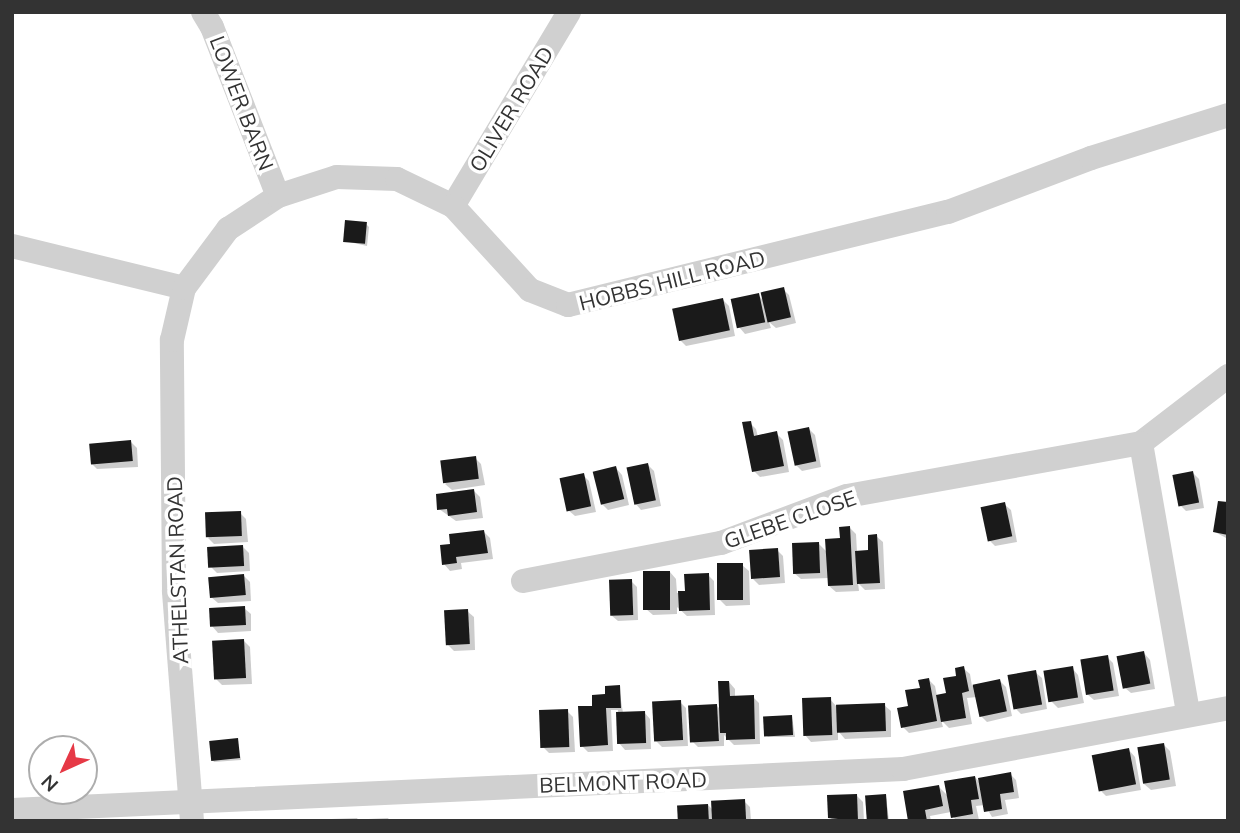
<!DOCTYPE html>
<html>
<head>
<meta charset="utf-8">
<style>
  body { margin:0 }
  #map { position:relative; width:1240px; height:833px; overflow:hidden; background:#fff; font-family:Mulish,sans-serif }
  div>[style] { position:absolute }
  .shadow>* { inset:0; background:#0003 }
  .building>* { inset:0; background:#1a1a1a; transform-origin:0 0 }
  .street>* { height:24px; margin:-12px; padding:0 12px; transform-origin:12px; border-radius:12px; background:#d0d0d0 }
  span { translate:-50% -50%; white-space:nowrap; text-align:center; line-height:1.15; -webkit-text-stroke:7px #fff; paint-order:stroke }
  .street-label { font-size:21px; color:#333 }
  .frame { position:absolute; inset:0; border:14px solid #333; pointer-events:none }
  .north { position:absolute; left:28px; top:735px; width:70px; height:70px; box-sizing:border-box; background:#fff; border:2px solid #adadad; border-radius:50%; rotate:225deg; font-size:19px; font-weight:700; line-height:28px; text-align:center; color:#333 }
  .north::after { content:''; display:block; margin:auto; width:24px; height:32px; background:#e63946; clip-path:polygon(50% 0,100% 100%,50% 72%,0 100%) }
</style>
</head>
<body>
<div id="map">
  <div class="shadow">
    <i style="clip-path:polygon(366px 224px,369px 227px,367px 246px,345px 241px)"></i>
    <i style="clip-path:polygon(783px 289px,789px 295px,796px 323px,776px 328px,769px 322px,771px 328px,745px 334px,739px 327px,758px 295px,764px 301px)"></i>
    <i style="clip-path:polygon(723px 300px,729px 306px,735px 336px,686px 346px,680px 340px,674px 310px)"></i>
    <i style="clip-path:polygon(750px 423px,756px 429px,758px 437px,776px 433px,783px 440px,789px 472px,760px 477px,754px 471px)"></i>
    <i style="clip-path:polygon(808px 428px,815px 435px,821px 467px,802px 471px,795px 464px)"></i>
    <i style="clip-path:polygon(131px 442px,137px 448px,138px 467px,97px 469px,91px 463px)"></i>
    <i style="clip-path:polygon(475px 458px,481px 464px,485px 485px,452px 490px,445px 484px)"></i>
    <i style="clip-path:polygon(648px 465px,654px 471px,661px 506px,641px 510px,635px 503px)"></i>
    <i style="clip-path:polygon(616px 468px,622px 475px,629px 505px,608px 510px,602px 504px)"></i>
    <i style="clip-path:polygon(1193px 473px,1199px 479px,1204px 508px,1186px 511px,1179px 504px)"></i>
    <i style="clip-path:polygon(583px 475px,589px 481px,596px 512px,575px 516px,568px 510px)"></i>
    <i style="clip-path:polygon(474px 491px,480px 497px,483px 518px,456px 521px,439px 509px)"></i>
    <i style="clip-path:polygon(1004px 504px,1011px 510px,1017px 542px,995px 546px,989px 540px)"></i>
    <i style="clip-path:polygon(1228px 504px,1228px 539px,1215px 532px)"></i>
    <i style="clip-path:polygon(240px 513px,246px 519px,248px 542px,214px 544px,208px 538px)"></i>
    <i style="clip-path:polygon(850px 528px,856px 534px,857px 552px,870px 551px,876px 536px,883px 542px,885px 589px,865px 590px,858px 583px,859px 591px,836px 592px,829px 586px,829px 578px,801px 579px,794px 573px,818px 543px,828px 553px)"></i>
    <i style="clip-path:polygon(484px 532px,490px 538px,493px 559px,461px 563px,462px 569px,450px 571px,444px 564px,452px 545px)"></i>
    <i style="clip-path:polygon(243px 547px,249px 553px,250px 571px,217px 573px,211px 567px)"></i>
    <i style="clip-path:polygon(777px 550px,783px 556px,785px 583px,759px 585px,753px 579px)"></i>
    <i style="clip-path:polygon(742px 565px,749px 571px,750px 605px,726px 606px,719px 599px)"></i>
    <i style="clip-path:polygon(670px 572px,676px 579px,677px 593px,686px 593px,708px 575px,714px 581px,715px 615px,687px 616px,677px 607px,677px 614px,653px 615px,646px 609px)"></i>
    <i style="clip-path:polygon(244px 576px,250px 582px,251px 601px,218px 603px,211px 597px)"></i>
    <i style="clip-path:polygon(631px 581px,637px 587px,638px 620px,618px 621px,611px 615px)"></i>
    <i style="clip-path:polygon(244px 608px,251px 614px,251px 631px,218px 633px,212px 626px)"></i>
    <i style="clip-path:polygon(467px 611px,474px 617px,475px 650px,454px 651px,448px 645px)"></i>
    <i style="clip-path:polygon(244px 641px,250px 647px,252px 684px,222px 685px,216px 679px)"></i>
    <i style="clip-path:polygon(1144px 653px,1150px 660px,1155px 689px,1131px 693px,1124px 687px)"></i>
    <i style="clip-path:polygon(1107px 657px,1113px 663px,1119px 696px,1094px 700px,1087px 694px)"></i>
    <i style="clip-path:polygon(963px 668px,970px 674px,972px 686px,1000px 681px,1006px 687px,1012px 716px,987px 722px,980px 715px,977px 697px,967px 698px,972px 724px,949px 728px,941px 720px,943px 727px,909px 733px,903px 727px,910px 707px,929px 680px,935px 686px,937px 696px,948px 694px)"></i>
    <i style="clip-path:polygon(1072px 668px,1078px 675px,1084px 703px,1058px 708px,1052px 702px)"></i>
    <i style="clip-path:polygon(1035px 672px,1042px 678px,1047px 709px,1021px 714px,1015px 708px)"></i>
    <i style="clip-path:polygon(729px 682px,735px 689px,735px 697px,753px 697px,759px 703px,760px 744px,734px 745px,724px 735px,724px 746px,698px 747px,692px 741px,717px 706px,721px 710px)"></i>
    <i style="clip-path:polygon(619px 687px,623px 713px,644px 712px,650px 719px,651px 749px,625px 750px,619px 743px,618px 710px,611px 710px,613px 751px,588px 752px,582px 746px,594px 707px,604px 696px)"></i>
    <i style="clip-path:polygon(830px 699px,836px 706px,884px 705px,891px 711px,891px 737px,845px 739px,838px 731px,838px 740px,811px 742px,805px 735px)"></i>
    <i style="clip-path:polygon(680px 702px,686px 708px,688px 746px,662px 747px,656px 741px)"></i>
    <i style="clip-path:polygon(567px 711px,573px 717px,575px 752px,549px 753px,543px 747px)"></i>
    <i style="clip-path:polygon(792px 716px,795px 737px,768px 737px,766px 735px)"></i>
    <i style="clip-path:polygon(237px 740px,241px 760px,214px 762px,212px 759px)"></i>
    <i style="clip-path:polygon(1164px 745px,1170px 751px,1176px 786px,1151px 790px,1144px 784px)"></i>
    <i style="clip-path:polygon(1129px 750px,1135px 757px,1141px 790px,1106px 796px,1100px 790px)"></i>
    <i style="clip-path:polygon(1010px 774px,1016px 780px,1019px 798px,1005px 800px,1008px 814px,992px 817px,985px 805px,976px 806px,979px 820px,956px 821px,951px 812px,930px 816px,931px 821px,910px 821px,939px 787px,949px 797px,975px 777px,981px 784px)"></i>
    <i style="clip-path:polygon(856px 795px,863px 802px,864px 821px,833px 821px,830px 817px)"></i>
    <i style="clip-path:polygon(886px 795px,889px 821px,869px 821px)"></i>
    <i style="clip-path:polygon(744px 801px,750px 807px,751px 821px,679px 821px,708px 805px,714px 811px)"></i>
    <i style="clip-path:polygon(357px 818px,359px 821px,331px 821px,331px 819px)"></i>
    <i style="clip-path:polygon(388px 818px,390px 821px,369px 821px,368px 819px)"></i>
  </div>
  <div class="building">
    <i style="left:345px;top:220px;width:22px;height:22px;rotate:5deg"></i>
    <i style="left:784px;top:287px;width:31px;height:24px;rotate:77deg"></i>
    <i style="left:759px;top:293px;width:30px;height:29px;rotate:78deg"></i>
    <i style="left:723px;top:298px;width:33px;height:52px;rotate:78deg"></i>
    <i style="clip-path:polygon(751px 421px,754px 436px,777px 431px,784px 466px,752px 472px,742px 422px)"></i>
    <i style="left:809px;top:427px;width:35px;height:22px;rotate:78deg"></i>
    <i style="left:131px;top:440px;width:21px;height:42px;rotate:85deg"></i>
    <i style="left:476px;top:456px;width:23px;height:36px;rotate:83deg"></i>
    <i style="left:648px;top:463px;width:38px;height:22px;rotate:78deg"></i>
    <i style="left:616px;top:466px;width:34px;height:24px;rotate:76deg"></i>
    <i style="left:1193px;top:471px;width:32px;height:21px;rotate:79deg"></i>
    <i style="left:584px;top:473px;width:34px;height:25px;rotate:78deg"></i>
    <i style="clip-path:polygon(474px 489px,477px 512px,448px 516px,447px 509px,437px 510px,436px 494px)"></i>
    <i style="clip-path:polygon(1218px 501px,1228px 502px,1228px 535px,1213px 532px)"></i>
    <i style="left:1005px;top:502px;width:35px;height:25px;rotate:78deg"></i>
    <i style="left:241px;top:511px;width:25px;height:36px;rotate:88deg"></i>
    <i style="clip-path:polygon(850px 526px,853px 585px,828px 586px,825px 539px,840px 538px,839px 527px)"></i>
    <i style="clip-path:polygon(484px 530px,488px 553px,456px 557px,457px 563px,442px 565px,440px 545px,450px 544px,449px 534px)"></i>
    <i style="clip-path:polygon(877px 534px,880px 583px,857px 584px,855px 551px,868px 550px,868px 535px)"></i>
    <i style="left:819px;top:542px;width:31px;height:27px;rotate:88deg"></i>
    <i style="left:243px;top:545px;width:21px;height:36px;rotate:87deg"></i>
    <i style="left:778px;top:548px;width:29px;height:29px;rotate:86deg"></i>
    <i style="left:717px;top:563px;width:26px;height:37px"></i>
    <i style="left:643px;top:571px;width:27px;height:39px"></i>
    <i style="clip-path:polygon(709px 573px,710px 610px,679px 611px,678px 591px,685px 591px,684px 574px)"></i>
    <i style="left:244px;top:574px;width:21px;height:36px;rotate:85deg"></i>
    <i style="left:632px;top:579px;width:36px;height:23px;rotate:88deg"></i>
    <i style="left:245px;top:606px;width:19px;height:36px;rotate:87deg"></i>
    <i style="left:468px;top:609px;width:35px;height:24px;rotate:87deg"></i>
    <i style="left:244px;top:639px;width:39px;height:32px;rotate:87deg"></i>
    <i style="left:1144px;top:651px;width:33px;height:28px;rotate:79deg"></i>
    <i style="left:1108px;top:655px;width:36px;height:28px;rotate:81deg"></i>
    <i style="clip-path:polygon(964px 666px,969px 691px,962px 693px,966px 718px,941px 722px,936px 695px,946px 693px,943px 678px,956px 676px,955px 668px)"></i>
    <i style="left:1073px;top:666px;width:32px;height:30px;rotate:81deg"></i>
    <i style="left:1036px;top:670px;width:35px;height:29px;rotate:80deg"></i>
    <i style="clip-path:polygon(929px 678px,937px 721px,901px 728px,897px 708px,908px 706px,905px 690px,920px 688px,918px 680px)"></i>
    <i style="left:1000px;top:679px;width:33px;height:28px;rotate:78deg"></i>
    <i style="clip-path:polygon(718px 681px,729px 681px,730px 696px,754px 695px,755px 739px,726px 740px,726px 733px,720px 733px)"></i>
    <i style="clip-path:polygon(620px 685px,621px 708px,606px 708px,608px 745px,580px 747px,578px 706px,592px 706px,592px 695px,605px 694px,605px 686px)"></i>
    <i style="left:831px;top:697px;width:38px;height:29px;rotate:88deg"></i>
    <i style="left:681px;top:700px;width:40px;height:29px;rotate:87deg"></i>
    <i style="left:885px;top:703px;width:28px;height:49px;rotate:88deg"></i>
    <i style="left:717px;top:704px;width:37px;height:29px;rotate:87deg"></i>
    <i style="left:568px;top:709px;width:38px;height:29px;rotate:88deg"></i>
    <i style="left:645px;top:711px;width:32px;height:29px;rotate:88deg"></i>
    <i style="left:792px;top:715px;width:20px;height:29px;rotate:87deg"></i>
    <i style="left:238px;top:738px;width:20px;height:29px;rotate:84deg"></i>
    <i style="left:1164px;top:743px;width:37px;height:27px;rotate:81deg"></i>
    <i style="left:1129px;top:748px;width:37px;height:38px;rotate:79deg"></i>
    <i style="clip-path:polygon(1011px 772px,1014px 792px,1000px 794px,1002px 809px,984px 812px,978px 778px)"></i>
    <i style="clip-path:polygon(975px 776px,979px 799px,971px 800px,973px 814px,951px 818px,944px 781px)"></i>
    <i style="clip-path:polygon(939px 785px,943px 806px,925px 810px,927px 821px,908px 821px,903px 791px)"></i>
    <i style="clip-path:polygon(857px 794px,858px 821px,828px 818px,827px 795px)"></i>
    <i style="left:886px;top:794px;width:26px;height:21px;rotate:86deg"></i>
    <i style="left:745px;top:799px;width:22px;height:34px;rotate:87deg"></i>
    <i style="left:708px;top:804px;width:17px;height:31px;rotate:87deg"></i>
  </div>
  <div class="street">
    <i style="left:203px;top:12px;width:17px;rotate:59deg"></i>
    <i style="left:212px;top:27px;width:181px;rotate:68.7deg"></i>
    <i style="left:453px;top:206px;width:226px;rotate:-59.1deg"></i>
    <i style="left:12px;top:246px;width:177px;rotate:13.7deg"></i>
    <i style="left:1141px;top:443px;width:110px;rotate:-37.6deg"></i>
    <i style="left:523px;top:581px;width:202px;rotate:-10.9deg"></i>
    <i style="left:721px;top:543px;width:134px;rotate:-20.5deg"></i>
    <i style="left:847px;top:496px;width:299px;rotate:-10.2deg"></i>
    <i style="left:1141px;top:443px;width:274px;rotate:80.1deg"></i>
    <i style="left:12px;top:810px;width:892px;rotate:-2.63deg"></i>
    <i style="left:903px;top:769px;width:331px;rotate:-10.6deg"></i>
    <i style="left:192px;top:821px;width:231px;rotate:-94.5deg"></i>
    <i style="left:174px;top:591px;width:251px;rotate:-90.5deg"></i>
    <i style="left:172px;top:340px;width:53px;rotate:-77deg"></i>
    <i style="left:184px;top:288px;width:74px;rotate:-53.3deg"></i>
    <i style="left:228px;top:229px;width:60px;rotate:-33.4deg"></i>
    <i style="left:278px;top:196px;width:62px;rotate:-17.9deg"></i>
    <i style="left:337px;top:177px;width:60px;rotate:1.9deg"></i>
    <i style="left:397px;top:179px;width:62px;rotate:25.7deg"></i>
    <i style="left:453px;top:206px;width:114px;rotate:47.5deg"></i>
    <i style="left:530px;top:290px;width:41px;rotate:21.5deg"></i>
    <i style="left:568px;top:305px;width:391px;rotate:-13.8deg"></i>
    <i style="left:948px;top:212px;width:153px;rotate:-20.7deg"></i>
    <i style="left:1091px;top:158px;width:144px;rotate:-17.4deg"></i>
  </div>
  <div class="street-label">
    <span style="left:242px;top:103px;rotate:69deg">LOWER BARN</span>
    <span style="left:511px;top:109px;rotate:-59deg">OLIVER ROAD</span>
    <span style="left:672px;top:280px;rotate:-14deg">HOBBS HILL ROAD</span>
    <span style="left:790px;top:519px;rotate:-19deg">GLEBE CLOSE</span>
    <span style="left:177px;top:570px;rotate:-92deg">ATHELSTAN ROAD</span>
    <span style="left:623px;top:782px;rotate:-2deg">BELMONT ROAD</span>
  </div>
  <div class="frame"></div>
  <div class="north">N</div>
</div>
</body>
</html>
